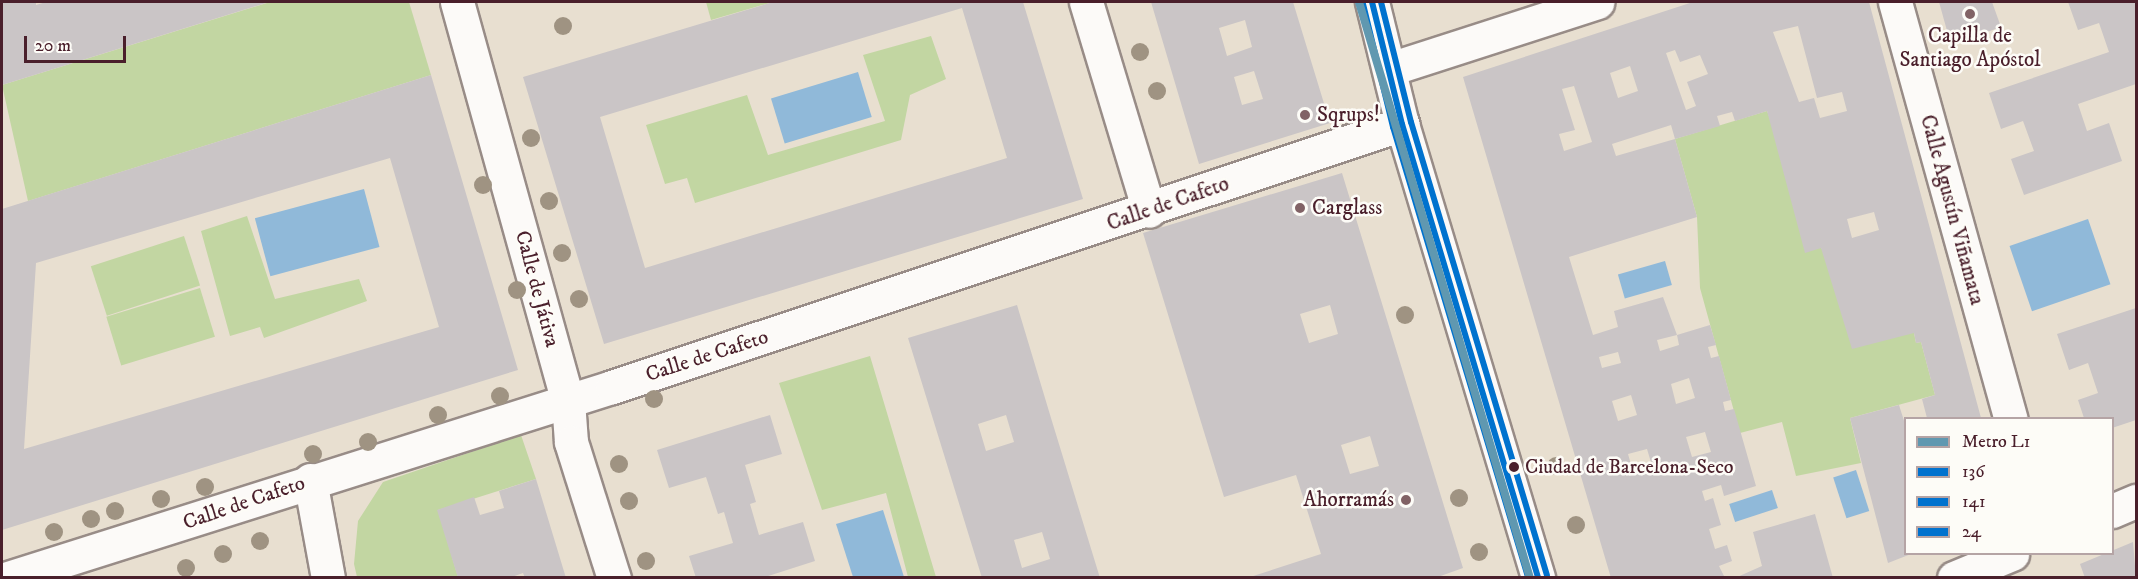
<!DOCTYPE html>
<html>
<head>
<meta charset="utf-8">
<style>
  body { margin:0 }
  #map { position:relative; width:2138px; height:579px; overflow:hidden; background:#e8dfd0; font-family:"IM FELL DW Pica",serif }
  div>[style] { position:absolute }
  .green>* { inset:0; background:#c2d6a2; transform-origin:0 0 }
  .water>* { inset:0; background:#90b9d9; transform-origin:0 0 }
  .building>* { inset:0; background:#cac5c6 }
  .roads { filter:drop-shadow(2px 0 #988c87) drop-shadow(-2px 0 #988c87) drop-shadow(0 2px #988c87) drop-shadow(0 -2px #988c87) }
  .minor>* { height:33px; margin:-16.5px; padding:0 16.5px; transform-origin:16.5px; border-radius:16.5px; background:#fcfaf8 }
  .major>* { height:33px; margin:-16.5px; padding:0 16.5px; transform-origin:16.5px; border-radius:16.5px; background:#fcfaf8 }
  .bus-1>* { height:6px; margin:-3px; padding:0 3px; transform-origin:3px; border-radius:3px; background:#0072ce }
  .bus-2>* { height:6px; margin:-3px; padding:0 3px; transform-origin:3px; border-radius:3px; background:#0072ce }
  .bus-3>* { height:6px; margin:-3px; padding:0 3px; transform-origin:3px; border-radius:3px; background:#0072ce }
  .metro-1>* { height:8px; margin:-4px; padding:0 4px; transform-origin:4px; border-radius:4px; background:#6098b0 }
  .trees>* { width:18px; height:18px; margin:-9px; border-radius:50%; background:#9f9382 }
  .dots>* { width:16px; height:16px; translate:-50% -50%; box-sizing:border-box; border:3px solid #fdfcf7; border-radius:50% }
  span { translate:-50% -50%; white-space:nowrap; text-align:center; line-height:1.15; -webkit-text-stroke:5px #fdfcf7; paint-order:stroke }
  .bus-label { font-size:20px; color:#4a1f2b }
  .left { translate:0 -50%; text-align:left }
  .poi-label { font-size:21px; color:#4a1f2b }
  .right { translate:-100% -50%; text-align:right }
  .street-label { font-size:21px; color:#4a1f2b }
  .frame { position:absolute; inset:0; border:3px solid #4a1f2b; pointer-events:none }
  .legend { position:absolute; left:1904px; top:417px; width:210px; height:138px; box-sizing:border-box; background:#fdfcf7; border:2px solid #b5a4a5; margin:0; padding:8px 10px; list-style:none; font-size:18px; color:#4a1f2b }
  .legend li { display:flex; align-items:center; gap:12px; height:30px }
  .legend b { width:30px; border:2px solid #b5a4a5 }
  .scale { position:absolute; left:24px; top:36px; width:102px; height:27px; box-sizing:border-box; border:3px solid #4a1f2b; border-top:0; padding-left:8px; font-size:18px; line-height:21px; white-space:nowrap; color:#4a1f2b; -webkit-text-stroke:4px #fdfcf7; paint-order:stroke }
</style>
</head>
<body>
<div id="map">
  <div class="green">
    <i style="clip-path:polygon(270px 2px,409px 2px,431px 75px,28px 201px,2px 85px)"></i>
    <i style="clip-path:polygon(706px 2px,773px 2px,711px 20px)"></i>
    <i style="clip-path:polygon(931px 36px,946px 79px,910px 95px,901px 140px,695px 203px,687px 178px,665px 184px,646px 125px,747px 95px,768px 155px,885px 121px,863px 55px)"></i>
    <i style="clip-path:polygon(1767px 111px,1821px 248px,1914px 333px,1916px 343px,1921px 342px,1935px 395px,1850px 418px,1861px 463px,1796px 476px,1782px 422px,1740px 433px,1700px 288px,1697px 217px,1675px 139px)"></i>
    <i style="clip-path:polygon(247px 216px,275px 299px,359px 279px,367px 301px,264px 338px,260px 327px,230px 336px,201px 231px)"></i>
    <i style="left:184px;top:236px;width:52px;height:98px;rotate:72deg"></i>
    <i style="left:200px;top:288px;width:51px;height:98px;rotate:73deg"></i>
    <i style="clip-path:polygon(870px 356px,936px 577px,908px 577px,886px 493px,822px 510px,779px 383px)"></i>
    <i style="clip-path:polygon(521px 435px,536px 479px,438px 510px,458px 577px,357px 577px,354px 564px,358px 521px,383px 482px)"></i>
  </div>
  <div class="water">
    <i style="left:858px;top:72px;width:47px;height:91px;rotate:73deg"></i>
    <i style="left:364px;top:189px;width:60px;height:113px;rotate:75deg"></i>
    <i style="left:2088px;top:219px;width:69px;height:83px;rotate:71deg"></i>
    <i style="left:1665px;top:261px;width:25px;height:49px;rotate:74deg"></i>
    <i style="left:1856px;top:470px;width:43px;height:24px;rotate:72deg"></i>
    <i style="left:1772px;top:490px;width:19px;height:45px;rotate:72deg"></i>
    <i style="clip-path:polygon(883px 510px,904px 577px,853px 577px,836px 524px)"></i>
  </div>
  <div class="building">
    <i style="clip-path:polygon(2px 2px,36px 2px,36px 5px,46px 2px,269px 2px,2px 85px)"></i>
    <i style="clip-path:polygon(evenodd,773px 2px,1023px 2px,1083px 199px,604px 344px,523px 77px,773px 2px,962px 8px,1007px 158px,645px 268px,600px 117px,962px 8px)"></i>
    <i style="clip-path:polygon(evenodd,1151px 2px,1293px 2px,1330px 123px,1199px 164px,1151px 2px,1245px 20px,1252px 47px,1227px 56px,1219px 28px,1245px 20px,1151px 2px,1254px 71px,1263px 99px,1242px 105px,1234px 77px,1254px 71px)"></i>
    <i style="clip-path:polygon(evenodd,1693px 2px,1869px 2px,1981px 418px,1927px 418px,1922px 399px,1935px 395px,1921px 342px,1916px 343px,1914px 333px,1852px 349px,1821px 248px,1805px 253px,1767px 111px,1735px 121px,1732px 112px,1717px 116px,1720px 126px,1675px 139px,1697px 217px,1569px 257px,1593px 335px,1618px 327px,1614px 311px,1663px 297px,1677px 335px,1657px 340px,1660px 351px,1679px 345px,1677px 335px,1710px 325px,1716px 345px,1708px 347px,1711px 358px,1719px 356px,1731px 400px,1723px 402px,1725px 411px,1734px 409px,1756px 486px,1724px 496px,1721px 485px,1702px 491px,1705px 501px,1713px 498px,1721px 525px,1709px 529px,1715px 549px,1727px 545px,1732px 561px,1719px 566px,1725px 578px,1611px 578px,1463px 77px,1693px 2px,1798px 26px,1817px 98px,1842px 92px,1847px 111px,1820px 118px,1814px 98px,1799px 102px,1773px 32px,1798px 26px,1693px 2px,1675px 50px,1680px 62px,1700px 55px,1708px 74px,1687px 82px,1696px 106px,1686px 110px,1666px 53px,1675px 50px,1693px 2px,1630px 66px,1638px 91px,1618px 98px,1610px 73px,1630px 66px,1693px 2px,1574px 86px,1592px 142px,1564px 151px,1559px 134px,1575px 130px,1562px 89px,1574px 86px,1693px 2px,1671px 125px,1675px 139px,1616px 156px,1612px 144px,1671px 125px,1693px 2px,1874px 212px,1879px 230px,1852px 238px,1847px 219px,1874px 212px,1693px 2px,1618px 352px,1621px 363px,1602px 368px,1599px 357px,1618px 352px,1693px 2px,1689px 378px,1695px 398px,1676px 404px,1671px 384px,1689px 378px,1693px 2px,1631px 395px,1637px 415px,1618px 421px,1612px 401px,1631px 395px,1693px 2px,1705px 432px,1711px 452px,1692px 457px,1686px 437px,1705px 432px,1693px 2px,1647px 449px,1653px 469px,1634px 475px,1628px 454px,1647px 449px)"></i>
    <i style="clip-path:polygon(1939px 2px,1992px 2px,2001px 27px,1951px 45px)"></i>
    <i style="clip-path:polygon(2068px 2px,2136px 2px,2136px 84px,2078px 104px,2087px 131px,2109px 123px,2122px 161px,2024px 195px,2011px 159px,2034px 151px,2023px 121px,2001px 129px,1989px 93px,2109px 52px,2099px 23px,2078px 30px)"></i>
    <i style="clip-path:polygon(evenodd,431px 75px,518px 370px,2px 530px,2px 209px,431px 75px,390px 158px,439px 327px,24px 449px,36px 263px,390px 158px)"></i>
    <i style="clip-path:polygon(evenodd,1342px 173px,1463px 568px,1435px 578px,1247px 578px,1321px 554px,1296px 475px,1224px 497px,1143px 233px,1342px 173px,1330px 305px,1338px 334px,1309px 343px,1300px 314px,1330px 305px,1342px 173px,1370px 436px,1379px 466px,1350px 474px,1341px 445px,1370px 436px)"></i>
    <i style="clip-path:polygon(evenodd,1017px 305px,1051px 418px,1100px 578px,982px 578px,908px 338px,1017px 305px,1006px 415px,1014px 442px,986px 451px,978px 424px,1006px 415px,1017px 305px,1042px 532px,1050px 559px,1022px 568px,1014px 540px,1042px 532px)"></i>
    <i style="clip-path:polygon(2136px 308px,2136px 420px,2112px 428px,2112px 418px,2084px 418px,2078px 400px,2098px 393px,2088px 363px,2069px 370px,2057px 334px)"></i>
    <i style="clip-path:polygon(1899px 405px,1906px 427px,1906px 554px,1911px 554px,1888px 563px,1850px 418px)"></i>
    <i style="clip-path:polygon(770px 415px,782px 454px,745px 465px,756px 502px,750px 504px,759px 535px,803px 522px,815px 561px,762px 578px,696px 578px,689px 556px,733px 543px,724px 512px,718px 514px,706px 477px,669px 488px,657px 450px)"></i>
    <i style="clip-path:polygon(536px 479px,566px 578px,525px 578px,523px 573px,509px 578px,458px 578px,437px 510px,474px 497px,480px 515px,504px 508px,499px 491px)"></i>
    <i style="clip-path:polygon(1815px 514px,1833px 578px,1735px 578px,1762px 566px,1753px 532px)"></i>
    <i style="clip-path:polygon(2133px 542px,2136px 578px,2085px 578px,2080px 564px)"></i>
  </div>
  <div class="roads">
    <div class="minor">
      <i style="left:457px;top:2px;width:414px;rotate:74.5deg"></i>
      <i style="left:568px;top:401px;width:41px;rotate:85.8deg"></i>
      <i style="left:571px;top:442px;width:143px;rotate:72.5deg"></i>
      <i style="left:1086px;top:2px;width:218px;rotate:73.2deg"></i>
      <i style="left:1895px;top:2px;width:432px;rotate:74.5deg"></i>
      <i style="left:1390px;top:69px;width:218px;rotate:-17.9deg"></i>
      <i style="left:310px;top:480px;width:100px;rotate:79.6deg"></i>
      <i style="left:2112px;top:511px;width:26px;rotate:-23deg"></i>
      <i style="left:8px;top:578px;width:633px;rotate:-17.55deg"></i>
      <i style="left:612px;top:387px;width:833px;rotate:-18.41deg"></i>
      <i style="left:1954px;top:578px;width:63px;rotate:-22.5deg"></i>
    </div>
    <div class="major">
      <i style="left:1372px;top:2px;width:126px;rotate:76.2deg"></i>
      <i style="left:1402px;top:124px;width:474px;rotate:73.3deg"></i>
    </div>
  </div>
  <div class="bus-1">
    <i style="left:1372px;top:2px;width:126px;rotate:76.2deg"></i>
    <i style="left:1402px;top:124px;width:474px;rotate:73.3deg"></i>
  </div>
  <div class="bus-2">
    <i style="left:1363px;top:4px;width:127px;rotate:76.3deg"></i>
    <i style="left:1393px;top:127px;width:471px;rotate:73.3deg"></i>
  </div>
  <div class="bus-3">
    <i style="left:1381px;top:2px;width:124px;rotate:76deg"></i>
    <i style="left:1411px;top:122px;width:473px;rotate:73.3deg"></i>
  </div>
  <div class="metro-1">
    <i style="left:1359px;top:2px;width:601px;rotate:73.47deg"></i>
  </div>
  <div class="trees">
    <i style="left:563px;top:26px"></i>
    <i style="left:1140px;top:52px"></i>
    <i style="left:1157px;top:91px"></i>
    <i style="left:531px;top:138px"></i>
    <i style="left:483px;top:185px"></i>
    <i style="left:549px;top:201px"></i>
    <i style="left:562px;top:253px"></i>
    <i style="left:517px;top:290px"></i>
    <i style="left:579px;top:299px"></i>
    <i style="left:1405px;top:315px"></i>
    <i style="left:500px;top:396px"></i>
    <i style="left:654px;top:399px"></i>
    <i style="left:438px;top:415px"></i>
    <i style="left:368px;top:442px"></i>
    <i style="left:313px;top:454px"></i>
    <i style="left:619px;top:464px"></i>
    <i style="left:1556px;top:466px"></i>
    <i style="left:205px;top:487px"></i>
    <i style="left:1459px;top:498px"></i>
    <i style="left:161px;top:499px"></i>
    <i style="left:629px;top:501px"></i>
    <i style="left:115px;top:511px"></i>
    <i style="left:91px;top:519px"></i>
    <i style="left:1576px;top:525px"></i>
    <i style="left:54px;top:532px"></i>
    <i style="left:260px;top:541px"></i>
    <i style="left:1479px;top:552px"></i>
    <i style="left:223px;top:554px"></i>
    <i style="left:646px;top:561px"></i>
    <i style="left:186px;top:568px"></i>
  </div>
  <div class="dots">
    <i style="left:1970px;top:14px;background:#816265"></i>
    <i style="left:1305px;top:115px;background:#816265"></i>
    <i style="left:1300px;top:208px;background:#816265"></i>
    <i style="left:1514px;top:467px;background:#4a1f2b"></i>
    <i style="left:1406px;top:500px;background:#816265"></i>
  </div>
  <div class="bus-label">
    <span class="left" style="left:1525px;top:467px">Ciudad de Barcelona-Seco</span>
  </div>
  <div class="poi-label">
    <span style="left:1970px;top:48px">Capilla de<br>Santiago Apóstol</span>
    <span class="left" style="left:1317px;top:115px">Sqrups!</span>
    <span class="left" style="left:1312px;top:208px">Carglass</span>
    <span class="right" style="left:1394px;top:500px">Ahorramás</span>
  </div>
  <div class="street-label">
    <span style="left:1168px;top:204px;rotate:-19deg">Calle de Cafeto</span>
    <span style="left:1952px;top:210px;rotate:75deg">Calle Agustín Viñamata</span>
    <span style="left:537px;top:289px;rotate:75deg">Calle de Játiva</span>
    <span style="left:707px;top:356px;rotate:-18deg">Calle de Cafeto</span>
    <span style="left:244px;top:503px;rotate:-19deg">Calle de Cafeto</span>
  </div>
  <div class="frame"></div>
  <ul class="legend">
  <li><b style="height:8px;background:#6098b0"></b>Metro L1</li>
  <li><b style="height:8px;background:#0072ce"></b>136</li>
  <li><b style="height:8px;background:#0072ce"></b>141</li>
  <li><b style="height:8px;background:#0072ce"></b>24</li>
  </ul>
  <div class="scale">20 m</div>
</div>
</body>
</html>
